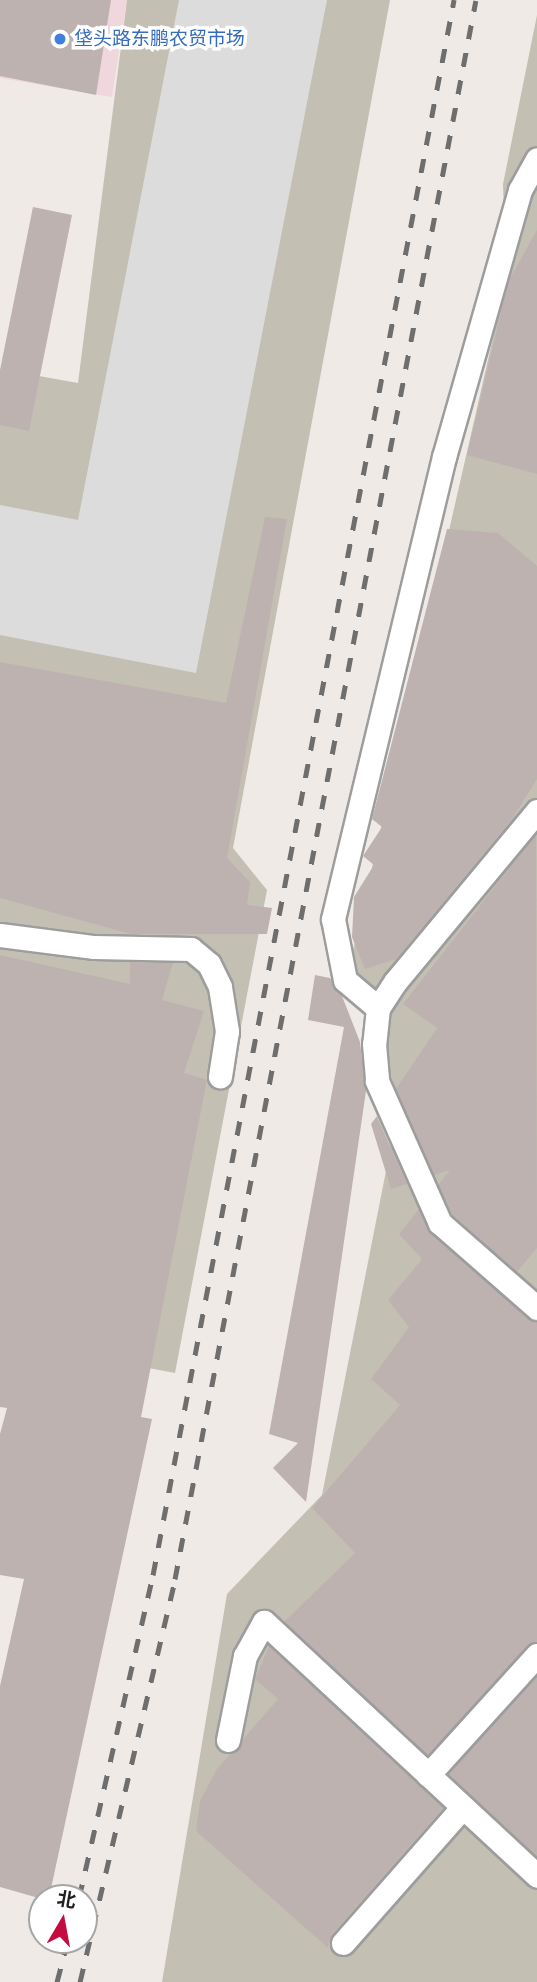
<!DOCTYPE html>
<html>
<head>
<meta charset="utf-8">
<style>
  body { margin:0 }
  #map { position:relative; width:537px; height:1982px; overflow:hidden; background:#f0eae7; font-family:Helvetica,"Noto Sans SC",sans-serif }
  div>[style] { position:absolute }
  .commercial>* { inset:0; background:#efd7dd }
  .construction>* { inset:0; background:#c4bfb3 }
  .parking>* { inset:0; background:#dcdcdc }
  .building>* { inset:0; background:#bdb2b0 }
  .roads { filter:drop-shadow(2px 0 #9d9d9d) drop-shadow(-2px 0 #9d9d9d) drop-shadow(0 2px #9d9d9d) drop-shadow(0 -2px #9d9d9d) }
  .minor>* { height:23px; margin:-11.5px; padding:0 11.5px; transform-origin:11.5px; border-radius:11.5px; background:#fff }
  .rail>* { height:5px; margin-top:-2.5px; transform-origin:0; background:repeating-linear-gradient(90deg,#6e6e6e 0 14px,transparent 0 28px) }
  .dots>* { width:19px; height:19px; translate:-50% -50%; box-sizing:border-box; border:4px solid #fff; border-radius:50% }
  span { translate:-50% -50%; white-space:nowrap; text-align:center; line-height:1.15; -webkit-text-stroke:7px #fff; paint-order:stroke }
  .shop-label { font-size:19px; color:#366cbe }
  .left { translate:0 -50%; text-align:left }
  .north { position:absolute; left:28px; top:1884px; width:70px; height:70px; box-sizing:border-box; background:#fff; border:2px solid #a6a6a6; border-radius:50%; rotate:10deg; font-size:19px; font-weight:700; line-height:28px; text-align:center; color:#202020 }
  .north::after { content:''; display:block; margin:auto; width:24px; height:32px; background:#c30d3f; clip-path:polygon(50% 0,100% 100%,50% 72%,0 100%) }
</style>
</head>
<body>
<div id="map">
  <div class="commercial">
    <i style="clip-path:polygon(0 0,127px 0,112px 97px,0 78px)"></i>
  </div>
  <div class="construction">
    <i style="clip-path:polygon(127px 0,390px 0,233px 848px,267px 890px,175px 1373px,0 1340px,0 369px,78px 383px)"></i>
    <i style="clip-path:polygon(537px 15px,537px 1982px,162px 1982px,227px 1594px,322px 1495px,400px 1100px,349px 968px,506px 281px,503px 184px)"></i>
  </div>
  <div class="parking">
    <i style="clip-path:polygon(179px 0,327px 0,196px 673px,0 635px,0 505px,78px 520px)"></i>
  </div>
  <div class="building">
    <i style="clip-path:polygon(0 0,111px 0,96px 95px,0 76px)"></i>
    <i style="clip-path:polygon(33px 207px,72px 215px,29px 431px,0 425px,0 370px)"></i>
    <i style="clip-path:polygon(537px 230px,537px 474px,467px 455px,508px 282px)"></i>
    <i style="clip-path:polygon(265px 517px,287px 519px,227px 858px,250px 882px,247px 905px,272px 908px,267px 934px,131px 934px,0 898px,0 662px,226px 703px)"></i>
    <i style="clip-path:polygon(447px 529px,498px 533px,537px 566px,537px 779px,512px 819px,396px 959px,365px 969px,352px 937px,354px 897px,374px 865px,363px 856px,382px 827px,372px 819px)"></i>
    <i style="clip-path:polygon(536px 834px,537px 1248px,517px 1272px,452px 1214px,438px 1185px,450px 1170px,434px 1175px,396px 1089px,437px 1028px,403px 1004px)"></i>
    <i style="clip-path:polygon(0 955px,130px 984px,130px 962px,173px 963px,162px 1000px,204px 1011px,184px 1073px,207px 1080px,141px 1417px,152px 1419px,49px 1898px,42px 1899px,0 1887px,0 1686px,24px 1579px,0 1575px,0 1434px,7px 1408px,0 1407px)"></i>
    <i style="clip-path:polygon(315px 975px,330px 978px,342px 996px,360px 1042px,366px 1091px,306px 1502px,273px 1468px,298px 1443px,269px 1434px,344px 1027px,308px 1020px)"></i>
    <i style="clip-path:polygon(377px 1116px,407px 1184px,391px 1189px,371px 1124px)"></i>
    <i style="clip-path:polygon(419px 1209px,431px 1234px,537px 1322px,537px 1641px,427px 1755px,284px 1622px,355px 1553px,312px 1508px,400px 1405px,371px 1379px,409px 1327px,388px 1300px,422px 1259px,399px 1234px)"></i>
    <i style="clip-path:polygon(269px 1646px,443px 1808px,332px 1934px,328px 1948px,196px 1831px,200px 1801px,217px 1769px,278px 1699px,255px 1679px)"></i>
    <i style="clip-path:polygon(537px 1676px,537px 1857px,448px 1774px)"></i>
  </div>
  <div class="roads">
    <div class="minor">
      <i style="left:537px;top:811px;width:222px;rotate:129.7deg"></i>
      <i style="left:395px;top:982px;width:31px;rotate:123deg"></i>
      <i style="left:378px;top:1008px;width:36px;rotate:96deg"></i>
      <i style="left:374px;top:1044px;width:37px;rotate:85deg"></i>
      <i style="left:377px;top:1081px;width:155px;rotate:66.1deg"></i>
      <i style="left:440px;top:1223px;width:129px;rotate:41.2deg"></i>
      <i style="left:0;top:935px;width:95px;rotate:7.3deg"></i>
      <i style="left:94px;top:947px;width:97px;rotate:1.2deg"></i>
      <i style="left:191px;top:949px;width:23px;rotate:40deg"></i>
      <i style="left:209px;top:964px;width:25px;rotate:64deg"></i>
      <i style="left:220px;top:987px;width:45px;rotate:81deg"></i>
      <i style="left:227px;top:1031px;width:46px;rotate:98.8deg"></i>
      <i style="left:378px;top:1008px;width:43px;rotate:-139.7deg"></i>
      <i style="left:345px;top:980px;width:62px;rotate:-101.1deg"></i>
      <i style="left:333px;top:919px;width:475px;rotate:-76.5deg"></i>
      <i style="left:444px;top:457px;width:278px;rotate:-74.1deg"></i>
      <i style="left:520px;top:190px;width:35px;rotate:-61deg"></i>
      <i style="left:228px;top:1740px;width:86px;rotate:-78.6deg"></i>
      <i style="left:245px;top:1656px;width:39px;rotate:-61deg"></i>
      <i style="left:264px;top:1622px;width:373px;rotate:42.9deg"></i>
      <i style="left:428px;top:1775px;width:162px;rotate:-47.8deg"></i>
      <i style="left:343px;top:1943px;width:181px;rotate:-48.6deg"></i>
    </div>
  </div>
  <div class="rail">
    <i style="left:79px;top:1898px;width:331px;rotate:-77.1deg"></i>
    <i style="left:153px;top:1575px;width:1604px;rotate:-79.18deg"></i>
    <i style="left:57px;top:1982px;width:43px;rotate:-75.3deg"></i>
    <i style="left:80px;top:1982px;width:414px;rotate:-76.7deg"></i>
    <i style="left:175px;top:1579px;width:1607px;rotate:-79.21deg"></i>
  </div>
  <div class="dots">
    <i style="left:60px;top:39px;background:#3f7fe0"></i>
  </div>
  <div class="shop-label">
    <span class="left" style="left:74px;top:39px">垡头路东鹏农贸市场</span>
  </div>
  <div class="north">北</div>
</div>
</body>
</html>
